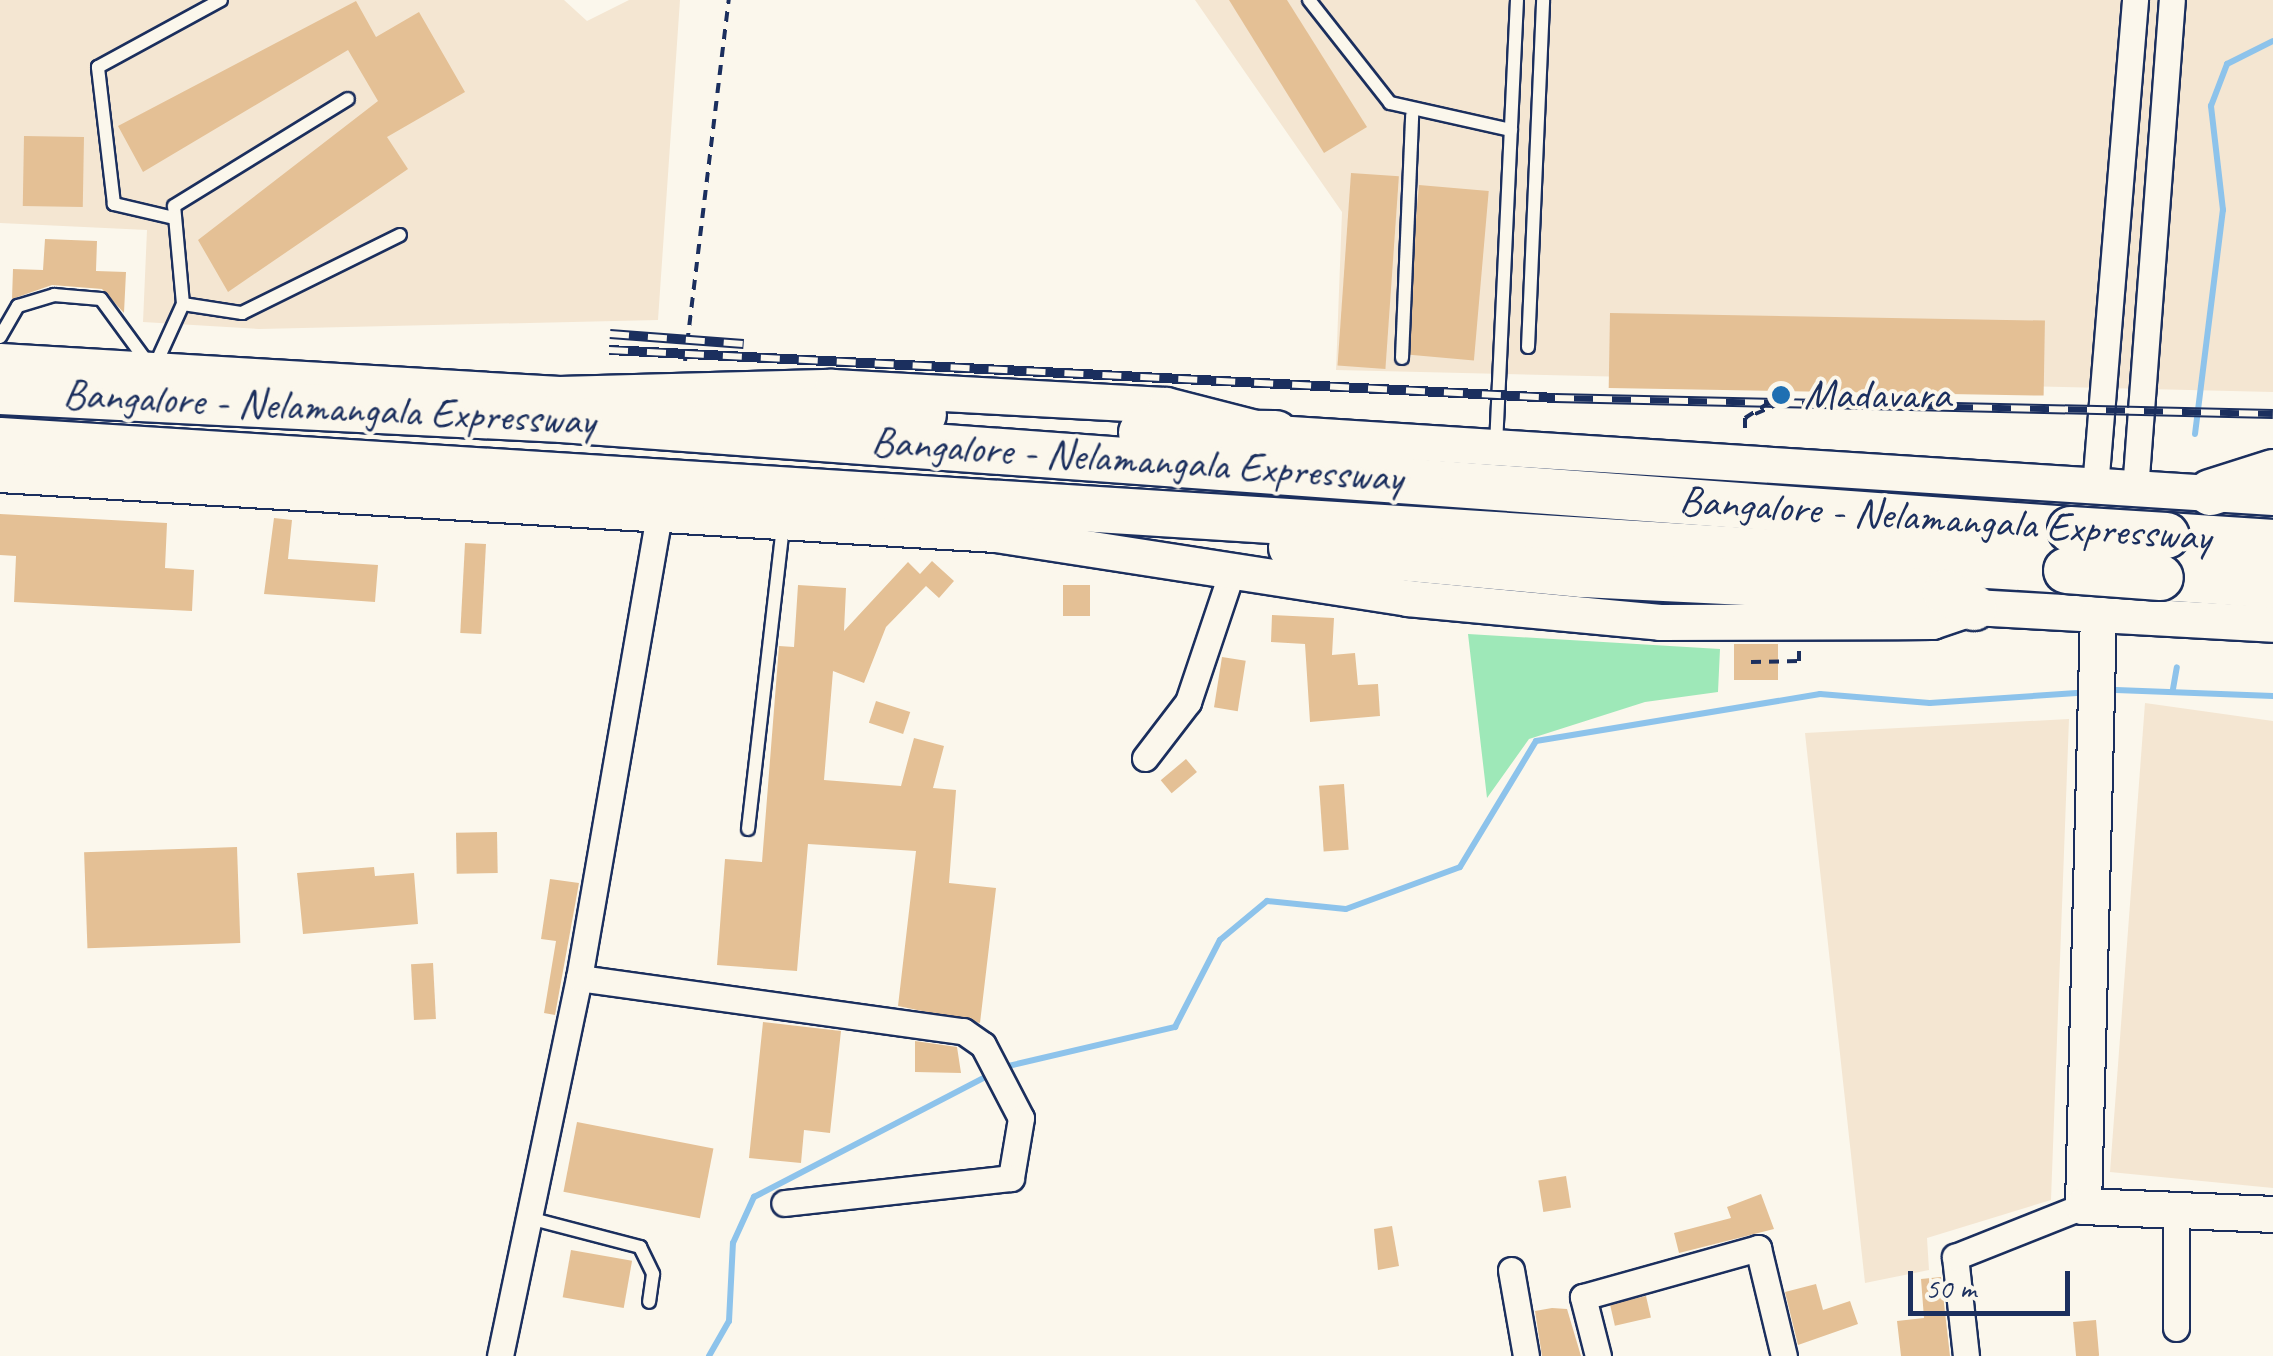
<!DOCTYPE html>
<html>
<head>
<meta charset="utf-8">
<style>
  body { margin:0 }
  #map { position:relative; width:2273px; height:1356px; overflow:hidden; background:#fbf7ec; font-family:Caveat,sans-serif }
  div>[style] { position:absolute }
  .built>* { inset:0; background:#f4e6d2 }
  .green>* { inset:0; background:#9ee8b8 }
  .stream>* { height:6px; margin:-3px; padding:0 3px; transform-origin:3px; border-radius:3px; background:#8dc3eb }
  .building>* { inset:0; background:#e4c095; transform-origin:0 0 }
  .path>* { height:4px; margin-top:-2px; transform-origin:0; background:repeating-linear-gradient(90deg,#1b2f5e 0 10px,transparent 0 18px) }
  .roads { filter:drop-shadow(2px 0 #1b2f5e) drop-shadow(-2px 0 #1b2f5e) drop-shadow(0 2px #1b2f5e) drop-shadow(0 -2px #1b2f5e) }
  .lane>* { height:12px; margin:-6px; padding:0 6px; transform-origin:6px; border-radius:6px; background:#fbf7ec }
  .street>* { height:25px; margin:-12.5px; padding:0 12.5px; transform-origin:12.5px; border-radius:12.5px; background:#fbf7ec }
  .secondary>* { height:35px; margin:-17.5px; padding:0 17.5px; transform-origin:17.5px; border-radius:17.5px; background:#fbf7ec }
  .highway>* { height:45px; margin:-22.5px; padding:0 22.5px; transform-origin:22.5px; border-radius:22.5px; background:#fbf7ec }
  .rail>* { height:10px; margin-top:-5px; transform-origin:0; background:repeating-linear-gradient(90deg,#fbf7ec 0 19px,#1b2f5e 0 38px); box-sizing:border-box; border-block:2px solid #1b2f5e }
  .path-bridge>* { height:4px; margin-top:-2px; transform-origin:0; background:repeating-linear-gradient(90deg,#1b2f5e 0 10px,transparent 0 18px) }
  .bridges { filter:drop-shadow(2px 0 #1b2f5e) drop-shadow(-2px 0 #1b2f5e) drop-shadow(0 2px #1b2f5e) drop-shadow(0 -2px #1b2f5e) }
  .highway-bridge>* { height:45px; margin:-22.5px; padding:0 22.5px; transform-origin:22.5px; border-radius:22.5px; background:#fbf7ec }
  .dots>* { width:28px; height:28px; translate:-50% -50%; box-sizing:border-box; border:5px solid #fbf7ec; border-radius:50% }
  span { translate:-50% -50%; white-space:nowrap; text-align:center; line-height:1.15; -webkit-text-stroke:8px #fbf7ec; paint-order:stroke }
  .poi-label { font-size:42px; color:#1b2f5e }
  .left { translate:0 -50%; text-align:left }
  .street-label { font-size:42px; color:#1b2f5e }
  .scale { position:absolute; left:1908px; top:1271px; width:162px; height:45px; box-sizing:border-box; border:5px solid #1b2f5e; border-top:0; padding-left:12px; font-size:30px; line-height:35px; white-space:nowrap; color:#1b2f5e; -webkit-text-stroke:8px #fbf7ec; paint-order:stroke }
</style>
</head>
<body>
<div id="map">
  <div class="built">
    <i style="clip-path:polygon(0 0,564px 0,587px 21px,629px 0,680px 0,658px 320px,259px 329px,143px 322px,147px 230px,0 223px)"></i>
    <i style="clip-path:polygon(1195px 0,2273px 0,2273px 392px,1336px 370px,1342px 212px)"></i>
    <i style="clip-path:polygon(2145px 703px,2273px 721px,2273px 1188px,2110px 1172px)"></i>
    <i style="clip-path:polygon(2069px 719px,2051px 1200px,1927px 1238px,1929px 1270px,1865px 1283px,1805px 733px)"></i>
  </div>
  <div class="green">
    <i style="clip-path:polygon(1468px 634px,1720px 649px,1718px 692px,1645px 702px,1529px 739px,1487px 798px)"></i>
  </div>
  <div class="stream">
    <i style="left:2195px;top:434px;width:226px;rotate:-82.9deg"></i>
    <i style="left:2223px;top:210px;width:105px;rotate:-96.6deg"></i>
    <i style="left:2211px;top:106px;width:45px;rotate:-69.1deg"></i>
    <i style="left:2227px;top:64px;width:51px;rotate:-26.6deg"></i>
    <i style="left:2173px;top:689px;width:22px;rotate:-80deg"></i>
    <i style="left:2116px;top:690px;width:157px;rotate:2.2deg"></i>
    <i style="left:1004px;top:1067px;width:176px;rotate:-13.2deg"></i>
    <i style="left:1175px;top:1027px;width:98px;rotate:-62.7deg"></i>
    <i style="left:1220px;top:940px;width:61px;rotate:-39.7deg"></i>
    <i style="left:1267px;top:901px;width:79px;rotate:5.8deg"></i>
    <i style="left:1346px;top:909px;width:121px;rotate:-20.2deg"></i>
    <i style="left:1460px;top:867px;width:147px;rotate:-58.9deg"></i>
    <i style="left:1536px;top:741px;width:288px;rotate:-9.4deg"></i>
    <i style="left:1820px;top:694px;width:110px;rotate:4.7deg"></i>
    <i style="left:1930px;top:703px;width:147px;rotate:-3.9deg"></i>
    <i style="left:709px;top:1356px;width:40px;rotate:-60.3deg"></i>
    <i style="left:729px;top:1321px;width:78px;rotate:-87.1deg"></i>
    <i style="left:733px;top:1243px;width:51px;rotate:-65.5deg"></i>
    <i style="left:754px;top:1197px;width:269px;rotate:-27.4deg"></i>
  </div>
  <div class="building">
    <i style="clip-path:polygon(1229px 0,1287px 0,1367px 127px,1324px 153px)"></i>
    <i style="clip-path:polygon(356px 1px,376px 37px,419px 12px,465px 92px,387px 137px,408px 169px,228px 292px,198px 240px,378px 101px,348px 50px,143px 172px,118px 126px)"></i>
    <i style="left:24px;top:136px;width:60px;height:70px;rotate:1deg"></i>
    <i style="left:1351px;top:173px;width:48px;height:193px;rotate:4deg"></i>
    <i style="left:1419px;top:185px;width:70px;height:170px;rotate:5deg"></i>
    <i style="clip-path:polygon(45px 239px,97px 241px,96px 271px,126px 272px,124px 313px,102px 289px,52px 285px,12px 299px,13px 269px,43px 270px)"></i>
    <i style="left:1610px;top:313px;width:435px;height:75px;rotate:1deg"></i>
    <i style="clip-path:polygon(0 514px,167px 523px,165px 568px,194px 570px,192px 611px,14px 602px,16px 556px,0 555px)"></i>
    <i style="clip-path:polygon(274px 518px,292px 520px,288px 559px,378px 565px,375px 602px,264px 594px)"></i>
    <i style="left:465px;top:543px;width:21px;height:90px;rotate:3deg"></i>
    <i style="clip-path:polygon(932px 561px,954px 581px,939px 598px,926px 586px,886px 627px,864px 683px,833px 671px,824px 780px,901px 786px,914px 738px,944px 746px,933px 788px,956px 790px,949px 883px,996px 888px,980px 1023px,898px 1006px,916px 851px,808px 844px,797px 971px,717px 965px,725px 859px,762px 862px,779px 646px,794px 647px,798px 585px,846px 588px,844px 631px,908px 562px,920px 574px)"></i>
    <i style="left:1063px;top:585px;width:27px;height:31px"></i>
    <i style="clip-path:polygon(1272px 615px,1334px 618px,1332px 655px,1355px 653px,1358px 685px,1378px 684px,1380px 716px,1310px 722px,1305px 644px,1271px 642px)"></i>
    <i style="left:1778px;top:644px;width:36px;height:44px;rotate:90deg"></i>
    <i style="left:1222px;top:657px;width:24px;height:51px;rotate:9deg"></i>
    <i style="left:876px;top:701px;width:36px;height:23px;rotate:18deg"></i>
    <i style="left:1186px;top:759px;width:17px;height:33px;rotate:50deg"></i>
    <i style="left:1344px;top:784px;width:66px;height:25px;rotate:86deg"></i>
    <i style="left:497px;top:832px;width:41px;height:41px;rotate:89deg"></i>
    <i style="left:237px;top:847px;width:96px;height:153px;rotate:88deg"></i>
    <i style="clip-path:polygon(374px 867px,375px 876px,414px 873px,418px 924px,303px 934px,297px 873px)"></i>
    <i style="clip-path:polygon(550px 879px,579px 883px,555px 1015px,544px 1013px,556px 941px,541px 939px)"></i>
    <i style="left:433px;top:963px;width:56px;height:22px;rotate:87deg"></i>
    <i style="clip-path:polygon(763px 1022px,841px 1031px,830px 1133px,804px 1130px,801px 1163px,749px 1158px)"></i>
    <i style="clip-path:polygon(915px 1041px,957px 1047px,961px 1073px,915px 1072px)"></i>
    <i style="left:577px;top:1122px;width:139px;height:71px;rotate:11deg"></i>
    <i style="left:1566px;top:1176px;width:32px;height:28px;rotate:81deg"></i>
    <i style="clip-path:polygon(1761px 1194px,1774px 1229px,1679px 1253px,1674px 1233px,1731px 1218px,1727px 1207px)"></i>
    <i style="clip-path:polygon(1392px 1226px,1399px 1266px,1378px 1270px,1374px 1229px)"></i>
    <i style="left:571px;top:1250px;width:62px;height:48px;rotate:10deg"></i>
    <i style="clip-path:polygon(1941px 1277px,1950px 1356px,1901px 1356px,1897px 1321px,1924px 1318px,1921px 1279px)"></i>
    <i style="clip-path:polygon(1816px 1284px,1823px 1310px,1850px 1301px,1858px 1324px,1798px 1345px,1785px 1292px)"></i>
    <i style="left:1646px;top:1296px;width:22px;height:37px;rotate:77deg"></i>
    <i style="clip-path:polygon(1552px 1308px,1567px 1309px,1581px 1356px,1542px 1356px,1535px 1311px)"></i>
    <i style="left:2096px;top:1320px;width:36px;height:23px;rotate:85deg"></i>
  </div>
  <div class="path">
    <i style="left:685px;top:361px;width:364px;rotate:-83.1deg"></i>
    <i style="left:1745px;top:418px;width:11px;rotate:90deg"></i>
    <i style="left:1751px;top:662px;width:48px;rotate:-1.2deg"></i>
    <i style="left:1799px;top:661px;width:12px;rotate:-90deg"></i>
  </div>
  <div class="roads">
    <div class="lane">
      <i style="left:1309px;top:0;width:131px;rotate:51.8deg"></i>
      <i style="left:1390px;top:103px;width:124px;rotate:12.6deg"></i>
      <i style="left:174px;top:218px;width:62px;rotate:-166.9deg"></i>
      <i style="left:114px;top:204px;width:138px;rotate:-96.7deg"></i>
      <i style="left:98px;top:67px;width:140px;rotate:-28.6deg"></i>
      <i style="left:183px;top:304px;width:60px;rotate:8.7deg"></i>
      <i style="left:242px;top:313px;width:176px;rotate:-26.3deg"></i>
      <i style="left:0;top:337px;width:36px;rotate:-60deg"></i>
      <i style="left:18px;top:306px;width:38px;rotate:-17deg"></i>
      <i style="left:54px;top:295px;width:47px;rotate:4.9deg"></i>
      <i style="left:101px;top:299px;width:88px;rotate:53.8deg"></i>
      <i style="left:153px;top:370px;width:72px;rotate:-65.6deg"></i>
      <i style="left:183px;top:304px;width:98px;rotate:-95.2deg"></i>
      <i style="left:174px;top:206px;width:204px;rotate:-31.6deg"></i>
      <i style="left:1528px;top:347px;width:347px;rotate:-87.5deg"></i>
      <i style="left:1402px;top:358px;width:243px;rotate:-87.6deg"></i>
      <i style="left:1496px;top:445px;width:445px;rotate:-87.3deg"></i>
      <i style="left:748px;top:829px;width:305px;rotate:-83.4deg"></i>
      <i style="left:529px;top:1218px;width:115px;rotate:14.6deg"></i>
      <i style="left:640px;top:1247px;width:30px;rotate:64deg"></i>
      <i style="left:653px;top:1274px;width:28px;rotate:98deg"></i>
    </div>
    <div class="street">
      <i style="left:2095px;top:487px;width:489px;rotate:-85.3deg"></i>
      <i style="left:2135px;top:490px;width:491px;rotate:-85.7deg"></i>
      <i style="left:1145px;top:758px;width:71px;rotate:-52.5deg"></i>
      <i style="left:1188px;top:702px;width:135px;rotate:-71.4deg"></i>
      <i style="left:579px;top:978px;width:388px;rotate:7.9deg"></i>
      <i style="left:963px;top:1031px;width:24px;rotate:35deg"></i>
      <i style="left:983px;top:1045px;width:82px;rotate:62.5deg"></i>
      <i style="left:1021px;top:1118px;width:61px;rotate:99.5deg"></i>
      <i style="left:1011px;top:1178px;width:228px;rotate:173.7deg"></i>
      <i style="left:1511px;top:1270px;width:87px;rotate:80.1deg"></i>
      <i style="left:2176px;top:1328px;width:118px;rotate:-90deg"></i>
      <i style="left:500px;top:1356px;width:386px;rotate:-78.2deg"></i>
      <i style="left:579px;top:978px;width:471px;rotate:-80.2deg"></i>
      <i style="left:1598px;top:1356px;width:61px;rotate:-104.3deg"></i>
      <i style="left:1583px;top:1297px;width:182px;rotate:-15.6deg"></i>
      <i style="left:1758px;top:1248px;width:111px;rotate:76.5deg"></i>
      <i style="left:1966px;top:1356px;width:100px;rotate:-96.3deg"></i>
      <i style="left:1955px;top:1257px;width:138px;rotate:-21.7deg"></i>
    </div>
    <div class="secondary">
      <i style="left:0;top:361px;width:560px;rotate:3.38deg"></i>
      <i style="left:559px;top:394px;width:273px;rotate:-1.5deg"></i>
      <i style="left:832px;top:387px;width:334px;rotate:3.1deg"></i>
      <i style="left:1166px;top:405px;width:113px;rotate:14.4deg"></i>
      <i style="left:1275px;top:433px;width:1000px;rotate:3.67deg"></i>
      <i style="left:0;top:474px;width:997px;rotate:3.45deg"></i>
      <i style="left:995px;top:534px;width:417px;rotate:8.8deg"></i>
      <i style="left:1407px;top:598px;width:254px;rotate:5.4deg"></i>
      <i style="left:1660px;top:622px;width:272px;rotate:-0.2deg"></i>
      <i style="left:1932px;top:621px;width:43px;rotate:-18.9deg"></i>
      <i style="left:1973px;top:607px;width:300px;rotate:3.2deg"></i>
      <i style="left:2090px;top:594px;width:21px;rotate:67deg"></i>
      <i style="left:2098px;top:613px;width:593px;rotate:91.45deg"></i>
      <i style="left:2083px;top:1206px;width:190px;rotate:2.4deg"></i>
    </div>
    <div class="highway">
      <i style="left:0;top:391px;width:562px;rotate:2.86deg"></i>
      <i style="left:561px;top:419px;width:1513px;rotate:4.17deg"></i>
      <i style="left:733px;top:408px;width:190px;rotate:1.8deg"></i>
      <i style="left:1141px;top:432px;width:134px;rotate:0.4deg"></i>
      <i style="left:0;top:440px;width:2070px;rotate:3.6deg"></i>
      <i style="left:2210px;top:492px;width:66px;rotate:-17.6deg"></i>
      <i style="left:2166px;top:535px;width:107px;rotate:3.7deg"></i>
      <i style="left:1291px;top:547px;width:292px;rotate:5.3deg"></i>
      <i style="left:1582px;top:574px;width:363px;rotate:2.8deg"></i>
      <i style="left:1945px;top:592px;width:32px;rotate:28deg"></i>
      <i style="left:2160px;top:577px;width:113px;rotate:4deg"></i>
    </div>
  </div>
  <div class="rail">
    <i style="left:610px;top:334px;width:134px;rotate:4.3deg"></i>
    <i style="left:609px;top:350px;width:947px;rotate:2.9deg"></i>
    <i style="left:1555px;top:398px;width:718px;rotate:1.28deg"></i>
  </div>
  <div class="path-bridge">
    <i style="left:1781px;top:395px;width:8px;rotate:90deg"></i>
    <i style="left:1781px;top:403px;width:39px;rotate:157deg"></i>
    <i style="left:1745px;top:418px;width:43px;rotate:-32.6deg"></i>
  </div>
  <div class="bridges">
    <div class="highway-bridge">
      <i style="left:2070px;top:529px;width:96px;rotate:3.6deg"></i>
      <i style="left:2066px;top:570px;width:94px;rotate:4.3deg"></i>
    </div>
  </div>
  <div class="dots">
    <i style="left:1781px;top:395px;background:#1f6fb2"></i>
  </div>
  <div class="poi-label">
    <span class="left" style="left:1804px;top:395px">Madavara</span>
  </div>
  <div class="street-label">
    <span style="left:329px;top:408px;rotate:3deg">Bangalore - Nelamangala Expressway</span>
    <span style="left:1137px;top:460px;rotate:4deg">Bangalore - Nelamangala Expressway</span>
    <span style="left:1945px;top:519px;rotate:4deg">Bangalore - Nelamangala Expressway</span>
  </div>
  <div class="scale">50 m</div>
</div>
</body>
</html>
